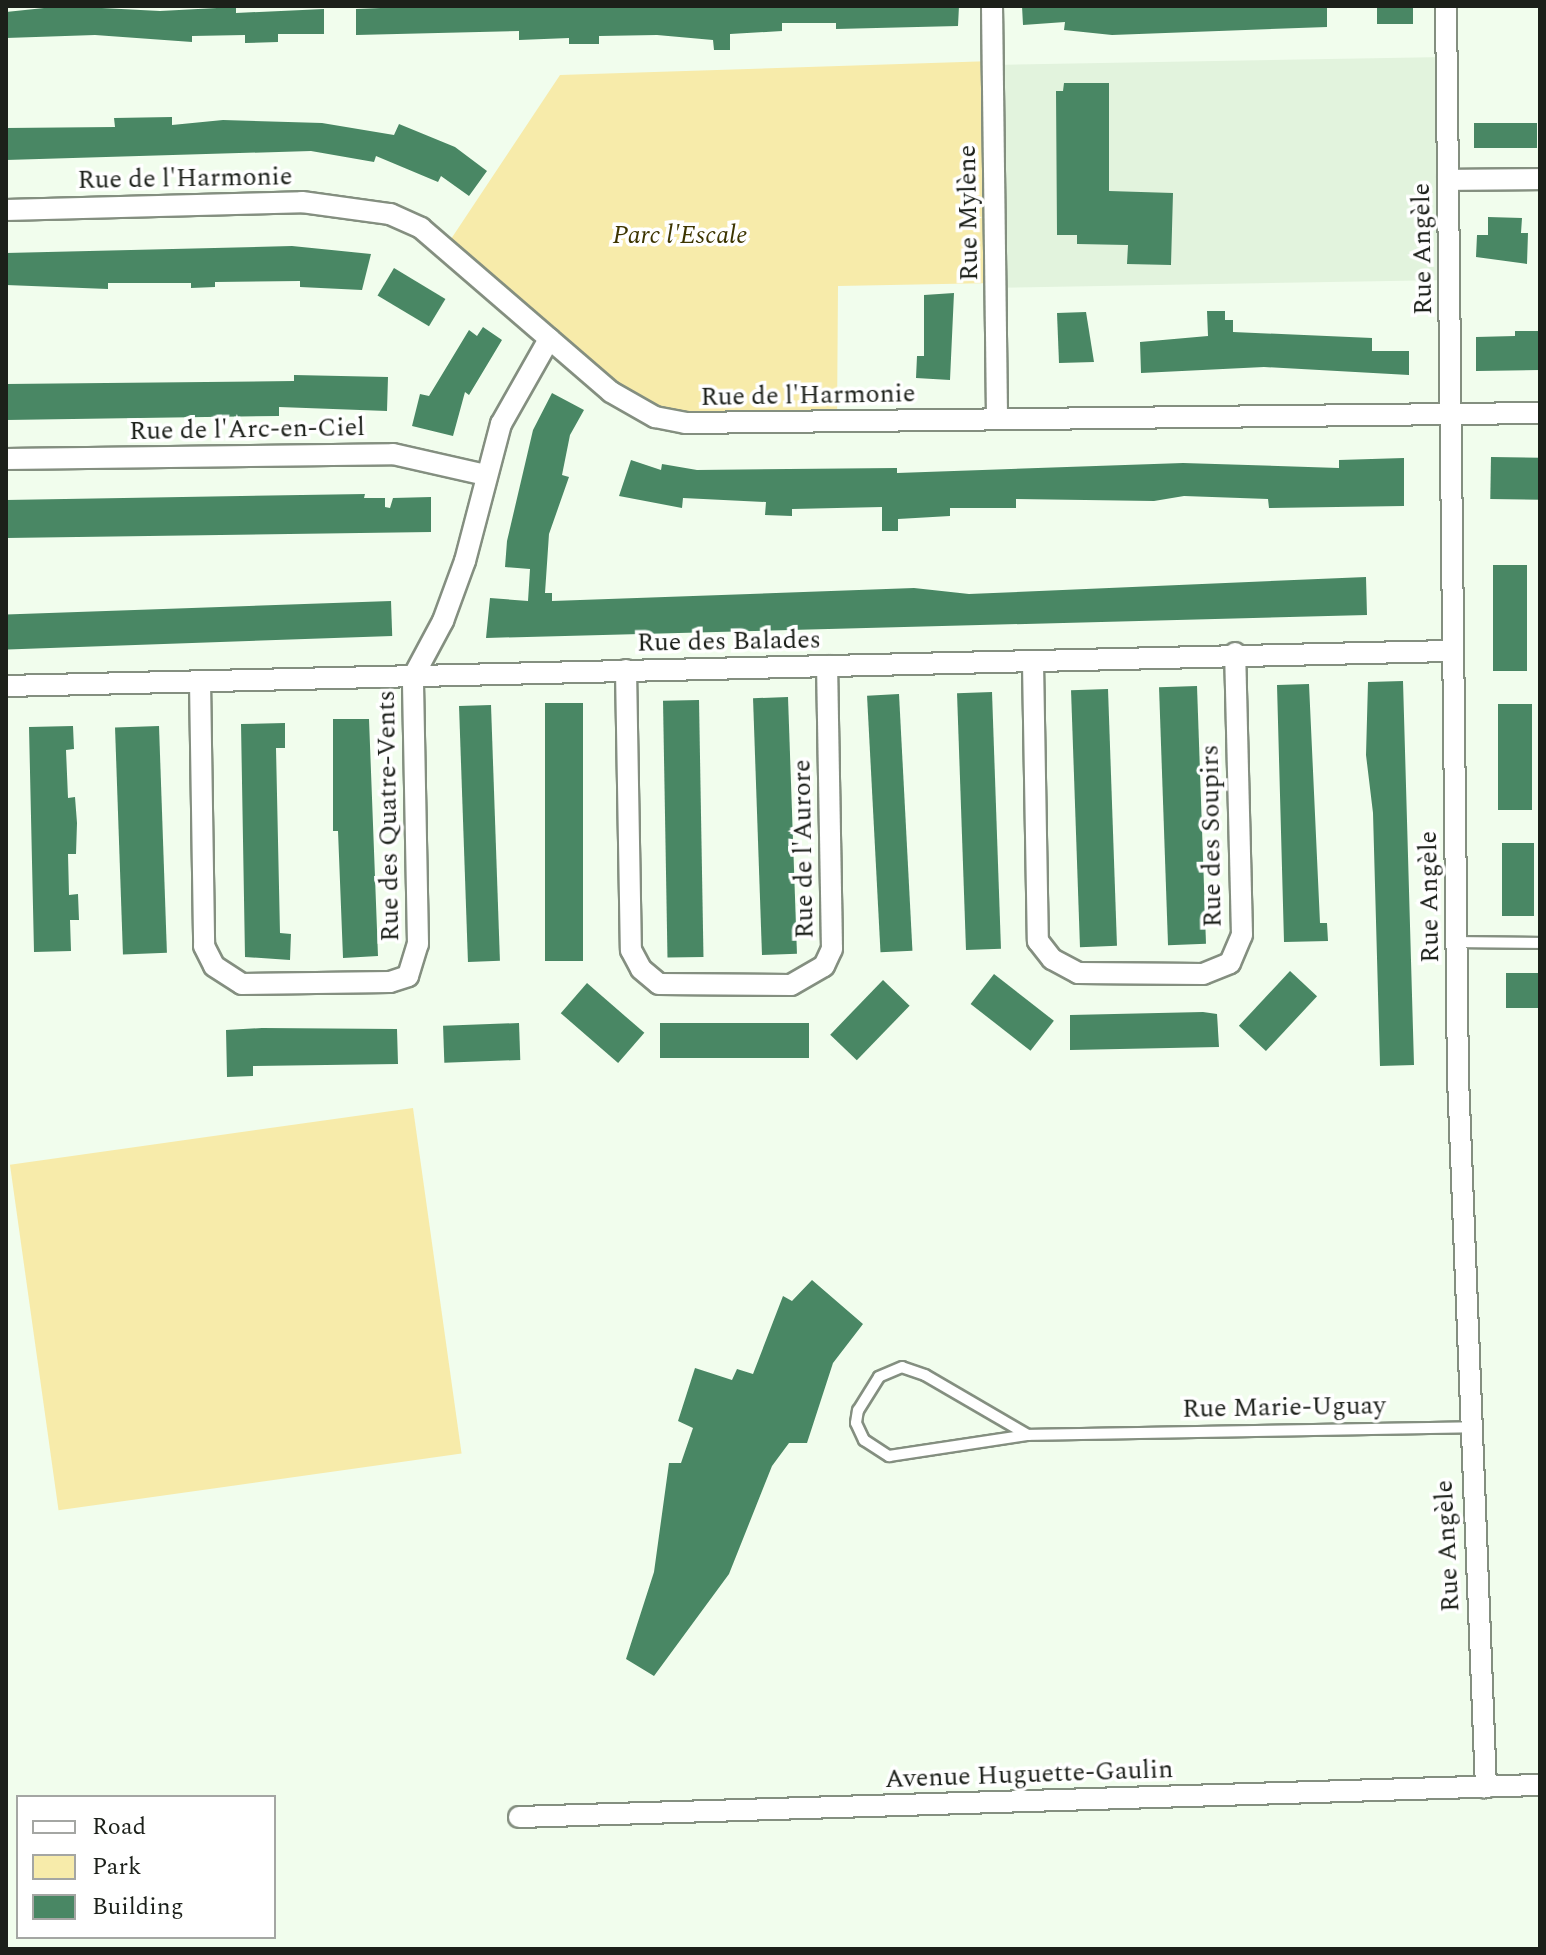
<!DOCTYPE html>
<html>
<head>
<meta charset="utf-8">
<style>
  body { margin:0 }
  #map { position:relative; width:1546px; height:1955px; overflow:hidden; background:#f1fded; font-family:Spectral,serif }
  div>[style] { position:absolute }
  .built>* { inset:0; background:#e2f3dd; transform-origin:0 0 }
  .green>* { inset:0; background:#f7ebaa; transform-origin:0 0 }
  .building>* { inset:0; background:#498764; transform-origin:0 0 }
  .roads { filter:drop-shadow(2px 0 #848f80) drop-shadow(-2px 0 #848f80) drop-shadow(0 2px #848f80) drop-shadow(0 -2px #848f80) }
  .lane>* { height:10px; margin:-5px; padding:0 5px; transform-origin:5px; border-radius:5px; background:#fff }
  .street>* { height:20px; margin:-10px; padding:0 10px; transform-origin:10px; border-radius:10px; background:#fff }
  span { translate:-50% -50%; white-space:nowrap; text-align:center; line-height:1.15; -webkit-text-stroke:7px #fff; paint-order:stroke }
  .street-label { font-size:26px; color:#1c201a }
  .park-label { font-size:26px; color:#3d3500; font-style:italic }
  .frame { position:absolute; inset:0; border:8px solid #1c201a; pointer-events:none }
  .legend { position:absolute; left:16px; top:1795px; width:260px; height:144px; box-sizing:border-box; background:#fff; border:2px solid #a4a6a3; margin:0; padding:10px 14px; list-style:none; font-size:24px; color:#1c201a }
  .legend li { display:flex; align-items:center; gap:16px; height:40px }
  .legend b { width:40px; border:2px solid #a4a6a3 }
</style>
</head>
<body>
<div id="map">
  <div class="built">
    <i style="left:1446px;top:57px;width:223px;height:453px;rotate:89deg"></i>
  </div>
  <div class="green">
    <i style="clip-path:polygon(993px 61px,995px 283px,838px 286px,837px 422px,655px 417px,445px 248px,560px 75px)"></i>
    <i style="left:413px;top:1108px;width:349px;height:407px;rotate:82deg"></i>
  </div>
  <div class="building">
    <i style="clip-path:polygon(63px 6px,160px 11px,236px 7px,236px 13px,324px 9px,324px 34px,278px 34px,278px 42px,245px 43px,245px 35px,192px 36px,192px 42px,95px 35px,6px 38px,6px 12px)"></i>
    <i style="clip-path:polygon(431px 6px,599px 8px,959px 6px,958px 26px,836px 29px,836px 23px,782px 23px,782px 31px,730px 34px,730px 50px,714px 50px,713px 40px,657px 35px,599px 36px,599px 44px,569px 44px,569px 38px,519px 40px,519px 31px,356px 35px,356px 9px)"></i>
    <i style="clip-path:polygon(1022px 6px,1327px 6px,1327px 27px,1112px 35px,1064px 30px,1065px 22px,1023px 25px)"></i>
    <i style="left:1377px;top:6px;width:36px;height:18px"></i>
    <i style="clip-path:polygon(1064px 83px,1109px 83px,1109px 191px,1173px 193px,1171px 265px,1127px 264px,1128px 245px,1077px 244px,1077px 235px,1057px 235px,1056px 91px,1063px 91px)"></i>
    <i style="clip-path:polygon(172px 117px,172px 125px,223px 120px,322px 123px,394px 135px,399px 124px,455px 147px,487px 171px,469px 196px,441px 176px,438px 182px,376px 156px,374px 162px,311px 151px,6px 160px,6px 128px,115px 127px,114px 118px)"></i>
    <i style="left:1474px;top:123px;width:63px;height:25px"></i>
    <i style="clip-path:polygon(1488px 217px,1522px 218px,1521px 233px,1528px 233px,1527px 264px,1476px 257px,1477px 235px,1488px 235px)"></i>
    <i style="clip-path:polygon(292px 246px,371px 254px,362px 290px,300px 287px,300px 281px,215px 282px,215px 287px,191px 288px,191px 283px,108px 283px,108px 289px,6px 285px,6px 253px)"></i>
    <i style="left:394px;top:268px;width:60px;height:32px;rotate:31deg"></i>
    <i style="clip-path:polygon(954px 293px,950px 380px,916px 378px,917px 356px,924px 356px,924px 295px)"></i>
    <i style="clip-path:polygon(1207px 311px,1225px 311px,1225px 320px,1233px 320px,1233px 332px,1372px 338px,1372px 351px,1409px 351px,1409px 375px,1264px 367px,1141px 373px,1140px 342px,1208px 336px)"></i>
    <i style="clip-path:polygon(1086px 312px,1094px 362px,1059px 363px,1057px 313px)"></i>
    <i style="clip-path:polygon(483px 327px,502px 340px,469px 395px,465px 392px,453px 436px,412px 426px,420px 394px,429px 396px,469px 330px,477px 336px)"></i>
    <i style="clip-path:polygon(1515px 331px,1540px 331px,1540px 370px,1476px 371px,1476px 337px,1515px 336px)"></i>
    <i style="clip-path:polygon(294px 375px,388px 377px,387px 411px,279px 407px,279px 416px,6px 420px,6px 384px,294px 381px)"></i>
    <i style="clip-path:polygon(552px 393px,584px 410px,570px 435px,562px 475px,569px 477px,549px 534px,545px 593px,552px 593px,552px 601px,914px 588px,969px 594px,1366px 577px,1367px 615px,486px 638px,490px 598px,528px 601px,530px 569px,505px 567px,507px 541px,533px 430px)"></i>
    <i style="left:1491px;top:457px;width:49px;height:42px;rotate:1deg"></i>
    <i style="clip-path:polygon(1404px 458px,1404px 506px,1269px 508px,1268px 499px,1184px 496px,1154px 501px,1016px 499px,1016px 508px,950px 508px,950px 516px,898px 519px,898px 531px,882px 531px,882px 507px,792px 509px,792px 516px,765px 515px,766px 502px,683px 498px,682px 508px,619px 496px,631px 460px,661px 470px,662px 464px,697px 470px,897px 468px,897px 473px,1183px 463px,1339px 468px,1339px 460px)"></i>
    <i style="clip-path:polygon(365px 494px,364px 498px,385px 498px,385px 507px,390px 508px,393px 498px,431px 497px,431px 532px,6px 538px,6px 500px)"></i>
    <i style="left:1493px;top:565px;width:34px;height:106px"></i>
    <i style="left:391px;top:601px;width:35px;height:385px;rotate:88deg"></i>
    <i style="clip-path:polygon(1403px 681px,1414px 1065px,1380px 1066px,1373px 813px,1366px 755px,1368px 682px)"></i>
    <i style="clip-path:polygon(1309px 684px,1320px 923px,1327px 923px,1328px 941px,1284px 942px,1277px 685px)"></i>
    <i style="left:1197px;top:686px;width:258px;height:38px;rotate:88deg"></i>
    <i style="left:1108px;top:689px;width:257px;height:37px;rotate:88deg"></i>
    <i style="left:992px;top:692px;width:257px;height:35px;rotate:88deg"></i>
    <i style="left:899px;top:694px;width:257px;height:32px;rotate:87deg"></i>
    <i style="left:788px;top:697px;width:257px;height:35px;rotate:88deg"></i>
    <i style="left:699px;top:700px;width:257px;height:36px;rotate:89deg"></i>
    <i style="left:545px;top:703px;width:38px;height:258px"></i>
    <i style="left:1498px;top:704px;width:34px;height:106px"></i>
    <i style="left:491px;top:705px;width:256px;height:32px;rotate:88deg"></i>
    <i style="clip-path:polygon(333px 719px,369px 719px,378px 956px,343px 958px,338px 831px,333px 831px)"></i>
    <i style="clip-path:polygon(285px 723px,285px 748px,276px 748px,280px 933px,291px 934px,290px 960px,245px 957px,241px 724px)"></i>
    <i style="clip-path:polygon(73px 726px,74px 749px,66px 750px,68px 798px,75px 797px,77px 823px,76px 854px,68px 854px,69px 895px,78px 894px,79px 920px,70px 920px,71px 951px,34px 952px,29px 727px)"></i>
    <i style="left:159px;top:726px;width:227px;height:44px;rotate:88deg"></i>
    <i style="left:1502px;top:843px;width:32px;height:73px"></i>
    <i style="left:1290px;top:971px;width:37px;height:75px;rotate:43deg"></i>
    <i style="left:1540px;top:973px;width:35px;height:34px;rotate:90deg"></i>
    <i style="left:994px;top:974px;width:76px;height:38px;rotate:38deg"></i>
    <i style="left:883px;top:980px;width:37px;height:76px;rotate:44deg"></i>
    <i style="left:587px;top:983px;width:76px;height:40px;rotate:41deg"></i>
    <i style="clip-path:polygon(1203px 1012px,1217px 1014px,1219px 1047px,1070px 1050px,1070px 1015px)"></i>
    <i style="left:519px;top:1023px;width:37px;height:76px;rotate:88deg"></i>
    <i style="left:809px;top:1023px;width:35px;height:149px;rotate:90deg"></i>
    <i style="clip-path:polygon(262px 1028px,397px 1029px,398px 1064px,253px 1066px,253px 1076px,227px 1077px,226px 1030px)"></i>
    <i style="clip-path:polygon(812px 1280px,863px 1324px,833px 1363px,807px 1443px,789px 1443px,772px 1466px,729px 1574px,654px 1676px,626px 1659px,654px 1572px,669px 1463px,681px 1463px,693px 1428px,678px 1421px,695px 1368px,732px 1380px,737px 1369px,753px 1374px,783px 1296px,792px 1301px)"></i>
  </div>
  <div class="roads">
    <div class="lane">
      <i style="left:1457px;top:942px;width:83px;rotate:0.7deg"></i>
      <i style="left:1028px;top:1435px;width:119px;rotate:-149.8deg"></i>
      <i style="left:925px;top:1375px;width:24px;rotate:-161deg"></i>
      <i style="left:902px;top:1367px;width:25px;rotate:157deg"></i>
      <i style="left:879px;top:1377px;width:39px;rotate:122deg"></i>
      <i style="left:858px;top:1410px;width:13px;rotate:99deg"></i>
      <i style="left:856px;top:1423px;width:19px;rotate:65deg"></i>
      <i style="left:864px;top:1440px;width:30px;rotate:33deg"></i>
      <i style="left:889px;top:1456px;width:141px;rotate:-8.6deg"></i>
      <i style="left:1028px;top:1435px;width:440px;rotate:-1deg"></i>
    </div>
    <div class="street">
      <i style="left:992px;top:6px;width:413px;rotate:89.3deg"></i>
      <i style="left:1446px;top:6px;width:1072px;rotate:89.36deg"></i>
      <i style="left:1458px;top:1078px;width:710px;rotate:87.74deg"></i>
      <i style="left:1448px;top:180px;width:92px;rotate:-0.6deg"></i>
      <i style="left:6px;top:210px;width:296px;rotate:-1.5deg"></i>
      <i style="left:302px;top:202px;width:89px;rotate:7.8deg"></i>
      <i style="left:390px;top:214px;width:34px;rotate:24deg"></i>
      <i style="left:421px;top:228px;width:251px;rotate:40.8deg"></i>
      <i style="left:611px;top:392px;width:51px;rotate:29.6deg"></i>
      <i style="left:655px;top:417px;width:31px;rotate:11deg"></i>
      <i style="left:685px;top:423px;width:855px;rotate:-0.67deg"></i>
      <i style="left:6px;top:459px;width:387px;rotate:-0.7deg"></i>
      <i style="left:393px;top:454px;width:95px;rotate:12.7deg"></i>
      <i style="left:1033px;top:663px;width:278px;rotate:89deg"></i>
      <i style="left:1038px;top:941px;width:23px;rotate:52deg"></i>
      <i style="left:1052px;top:959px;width:30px;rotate:28deg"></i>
      <i style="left:1078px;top:973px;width:125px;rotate:0.5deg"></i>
      <i style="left:1203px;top:974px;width:29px;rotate:-22deg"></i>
      <i style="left:1230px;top:963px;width:30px;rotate:-67deg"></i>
      <i style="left:1242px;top:935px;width:282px;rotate:-91.4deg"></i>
      <i style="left:626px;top:670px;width:280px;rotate:89deg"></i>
      <i style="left:631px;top:950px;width:21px;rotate:62deg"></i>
      <i style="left:641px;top:969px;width:23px;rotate:40deg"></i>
      <i style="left:659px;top:984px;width:132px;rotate:0.4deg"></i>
      <i style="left:791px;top:985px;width:38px;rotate:-30deg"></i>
      <i style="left:824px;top:966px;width:19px;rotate:-65deg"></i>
      <i style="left:832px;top:949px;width:283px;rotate:-91deg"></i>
      <i style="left:200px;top:681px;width:265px;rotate:89.1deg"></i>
      <i style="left:204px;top:946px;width:22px;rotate:63deg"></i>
      <i style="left:214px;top:966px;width:33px;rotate:33deg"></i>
      <i style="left:242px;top:984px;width:148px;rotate:-0.8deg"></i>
      <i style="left:390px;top:982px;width:19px;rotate:-18deg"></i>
      <i style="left:408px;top:976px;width:34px;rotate:-73deg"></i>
      <i style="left:418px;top:944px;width:267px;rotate:-91.1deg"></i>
      <i style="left:413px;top:677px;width:64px;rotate:-61.8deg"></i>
      <i style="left:443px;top:621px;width:64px;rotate:-69.9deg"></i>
      <i style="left:465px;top:561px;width:142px;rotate:-75.3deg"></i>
      <i style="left:501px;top:424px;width:98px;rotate:-60.5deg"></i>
      <i style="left:6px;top:686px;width:1447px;rotate:-1.39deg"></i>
      <i style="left:519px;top:1817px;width:1022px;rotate:-1.8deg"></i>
    </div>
  </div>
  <div class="street-label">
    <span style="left:185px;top:179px;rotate:-1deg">Rue de l'Harmonie</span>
    <span style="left:969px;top:213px;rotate:-91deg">Rue Mylène</span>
    <span style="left:1423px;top:249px;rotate:-91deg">Rue Angèle</span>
    <span style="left:808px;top:396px;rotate:-1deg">Rue de l'Harmonie</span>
    <span style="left:247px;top:430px;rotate:-1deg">Rue de l'Arc-en-Ciel</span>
    <span style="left:729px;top:642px;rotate:-1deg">Rue des Balades</span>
    <span style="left:389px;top:816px;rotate:-91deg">Rue des Quatre-Vents</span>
    <span style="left:1212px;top:836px;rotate:-91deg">Rue des Soupirs</span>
    <span style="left:804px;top:849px;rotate:-91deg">Rue de l'Aurore</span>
    <span style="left:1430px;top:897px;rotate:-91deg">Rue Angèle</span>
    <span style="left:1284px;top:1408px;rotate:-1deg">Rue Marie-Uguay</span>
    <span style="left:1448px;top:1546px;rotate:-93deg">Rue Angèle</span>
    <span style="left:1029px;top:1775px;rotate:-2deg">Avenue Huguette-Gaulin</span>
  </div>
  <div class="park-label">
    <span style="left:680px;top:236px">Parc l'Escale</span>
  </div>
  <div class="frame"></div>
  <ul class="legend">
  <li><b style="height:10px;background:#fff"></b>Road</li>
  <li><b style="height:22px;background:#f7ebaa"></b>Park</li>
  <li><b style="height:22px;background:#498764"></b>Building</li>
  </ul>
</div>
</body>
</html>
